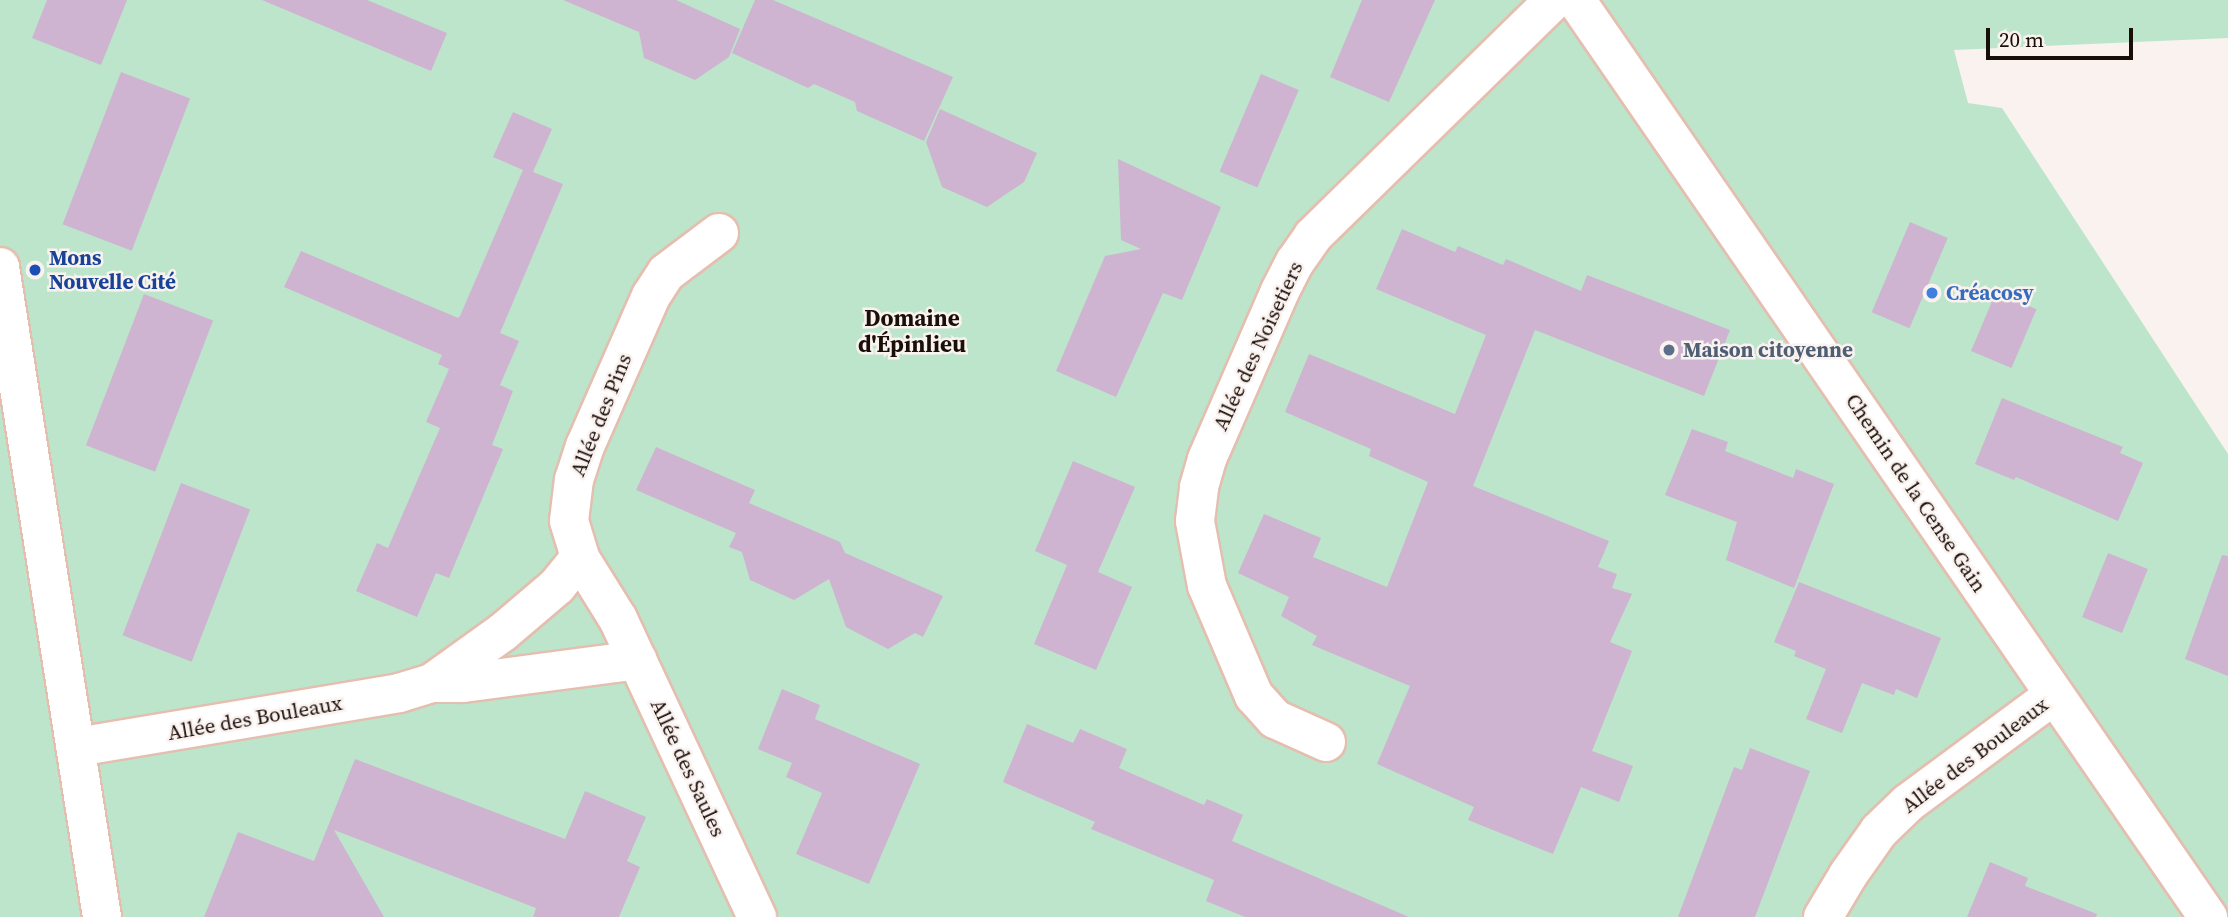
<!DOCTYPE html>
<html>
<head>
<meta charset="utf-8">
<style>
  body { margin:0 }
  #map { position:relative; width:2228px; height:917px; overflow:hidden; background:#faf2ef; font-family:"Source Serif 4",serif }
  div>[style] { position:absolute }
  .green>* { inset:0; background:#bce5cb }
  .building>* { inset:0; background:#ceb4d0; transform-origin:0 0 }
  .roads { filter:drop-shadow(2px 0 #e4beaf) drop-shadow(-2px 0 #e4beaf) drop-shadow(0 2px #e4beaf) drop-shadow(0 -2px #e4beaf) }
  .minor>* { height:38px; margin:-19px; padding:0 19px; transform-origin:19px; border-radius:19px; background:#fff }
  .dots>* { width:19px; height:19px; translate:-50% -50%; box-sizing:border-box; border:4px solid #faf2ef; border-radius:50% }
  span { translate:-50% -50%; white-space:nowrap; text-align:center; line-height:1.15; -webkit-text-stroke:5px #faf2ef; paint-order:stroke }
  .transit-label { font-size:21px; color:#164399; font-weight:700 }
  .left { translate:0 -50%; text-align:left }
  .shop-label { font-size:21px; color:#366cbe; font-weight:700 }
  .street-label { font-size:21px; color:#1a0e09 }
  .service-label { font-size:21px; color:#4e5e75; font-weight:700 }
  .neighbourhood-label { font-size:23px; color:#1a0e09; font-weight:700 }
  .scale { position:absolute; left:1986px; top:28px; width:147px; height:32px; box-sizing:border-box; border:4px solid #1a0e09; border-top:0; padding-left:9px; font-size:21px; line-height:24px; white-space:nowrap; color:#1a0e09; -webkit-text-stroke:5px #faf2ef; paint-order:stroke }
</style>
</head>
<body>
<div id="map">
  <div class="green">
    <i style="clip-path:polygon(0 0,2228px 0,2228px 38px,1954px 50px,1968px 103px,2002px 108px,2228px 454px,2228px 917px,2208px 917px,2201px 907px,2181px 917px,0 917px)"></i>
  </div>
  <div class="building">
    <i style="clip-path:polygon(47px 0,127px 0,101px 65px,32px 38px)"></i>
    <i style="clip-path:polygon(262px 0,367px 0,447px 33px,431px 71px)"></i>
    <i style="clip-path:polygon(563px 0,676px 0,740px 29px,729px 57px,695px 80px,644px 58px,639px 32px)"></i>
    <i style="clip-path:polygon(755px 0,773px 0,953px 77px,924px 141px,857px 111px,855px 102px,814px 84px,808px 88px,732px 53px)"></i>
    <i style="clip-path:polygon(1362px 0,1435px 0,1389px 102px,1330px 77px)"></i>
    <i style="left:121px;top:72px;width:74px;height:163px;rotate:21deg"></i>
    <i style="left:1261px;top:74px;width:41px;height:106px;rotate:23deg"></i>
    <i style="clip-path:polygon(940px 109px,1037px 153px,1024px 182px,987px 207px,942px 187px,926px 142px)"></i>
    <i style="clip-path:polygon(513px 112px,552px 129px,533px 172px,563px 184px,500px 333px,519px 341px,500px 385px,513px 391px,492px 445px,503px 449px,449px 578px,436px 573px,417px 617px,356px 591px,377px 543px,388px 548px,440px 428px,426px 422px,449px 369px,438px 364px,442px 355px,284px 287px,301px 251px,458px 318px,460px 316px,523px 170px,493px 157px)"></i>
    <i style="clip-path:polygon(1118px 159px,1221px 207px,1182px 300px,1163px 293px,1116px 397px,1056px 371px,1105px 256px,1141px 249px,1121px 240px)"></i>
    <i style="left:1910px;top:222px;width:41px;height:98px;rotate:23deg"></i>
    <i style="clip-path:polygon(1402px 229px,1455px 252px,1458px 246px,1503px 265px,1506px 259px,1581px 291px,1587px 275px,1730px 330px,1704px 396px,1535px 330px,1473px 486px,1609px 541px,1598px 567px,1617px 574px,1612px 588px,1632px 594px,1610px 642px,1632px 651px,1592px 751px,1633px 766px,1619px 802px,1581px 787px,1553px 854px,1468px 820px,1474px 807px,1377px 764px,1410px 686px,1312px 645px,1317px 636px,1281px 616px,1289px 597px,1238px 573px,1264px 514px,1321px 538px,1313px 557px,1387px 587px,1428px 482px,1369px 456px,1371px 449px,1285px 412px,1309px 354px,1455px 414px,1486px 335px,1376px 289px)"></i>
    <i style="left:1996px;top:292px;width:44px;height:64px;rotate:23deg"></i>
    <i style="left:144px;top:294px;width:74px;height:162px;rotate:21deg"></i>
    <i style="clip-path:polygon(2002px 398px,2123px 447px,2120px 453px,2143px 463px,2118px 521px,2016px 477px,2014px 480px,1975px 464px)"></i>
    <i style="clip-path:polygon(1692px 429px,1728px 442px,1725px 451px,1793px 478px,1796px 469px,1834px 484px,1794px 588px,1726px 560px,1737px 522px,1665px 495px)"></i>
    <i style="clip-path:polygon(656px 447px,755px 490px,749px 503px,840px 542px,845px 553px,943px 596px,923px 637px,915px 633px,888px 649px,846px 627px,829px 579px,794px 600px,750px 580px,742px 552px,729px 547px,736px 533px,636px 490px)"></i>
    <i style="clip-path:polygon(1073px 461px,1135px 487px,1098px 572px,1132px 587px,1096px 670px,1034px 644px,1067px 565px,1035px 551px)"></i>
    <i style="left:181px;top:483px;width:74px;height:163px;rotate:21deg"></i>
    <i style="left:2108px;top:553px;width:43px;height:69px;rotate:22deg"></i>
    <i style="clip-path:polygon(2222px 555px,2228px 556px,2228px 676px,2185px 659px)"></i>
    <i style="clip-path:polygon(1799px 582px,1941px 638px,1917px 698px,1896px 689px,1894px 695px,1862px 683px,1842px 733px,1806px 719px,1826px 669px,1794px 656px,1796px 651px,1774px 642px)"></i>
    <i style="clip-path:polygon(782px 689px,820px 705px,815px 719px,920px 764px,869px 884px,796px 854px,822px 793px,786px 777px,792px 763px,758px 749px)"></i>
    <i style="clip-path:polygon(1027px 724px,1073px 743px,1080px 729px,1127px 749px,1119px 768px,1204px 805px,1207px 799px,1243px 815px,1232px 841px,1409px 917px,1245px 917px,1206px 901px,1214px 880px,1091px 829px,1095px 822px,1003px 782px)"></i>
    <i style="clip-path:polygon(1750px 748px,1810px 771px,1755px 917px,1678px 917px,1734px 767px,1742px 770px)"></i>
    <i style="clip-path:polygon(355px 759px,565px 839px,585px 791px,646px 817px,627px 861px,640px 867px,619px 917px,533px 917px,536px 908px,334px 830px,384px 917px,204px 917px,238px 832px,314px 861px)"></i>
    <i style="clip-path:polygon(1990px 862px,2028px 878px,2025px 886px,2097px 914px,2096px 917px,1967px 917px)"></i>
  </div>
  <div class="roads">
    <div class="minor">
      <i style="left:1576px;top:0;width:1114px;rotate:55.43deg"></i>
      <i style="left:719px;top:233px;width:66px;rotate:143deg"></i>
      <i style="left:666px;top:273px;width:27px;rotate:123deg"></i>
      <i style="left:651px;top:296px;width:164px;rotate:113.7deg"></i>
      <i style="left:585px;top:446px;width:35px;rotate:108deg"></i>
      <i style="left:574px;top:479px;width:42px;rotate:96.8deg"></i>
      <i style="left:569px;top:521px;width:39px;rotate:73deg"></i>
      <i style="left:580px;top:558px;width:72px;rotate:58.1deg"></i>
      <i style="left:618px;top:619px;width:329px;rotate:65deg"></i>
      <i style="left:0;top:267px;width:658px;rotate:81.08deg"></i>
      <i style="left:432px;top:683px;width:87px;rotate:-35.7deg"></i>
      <i style="left:503px;top:632px;width:71px;rotate:-40.4deg"></i>
      <i style="left:557px;top:586px;width:36px;rotate:-51deg"></i>
      <i style="left:1326px;top:742px;width:56px;rotate:-155.7deg"></i>
      <i style="left:1275px;top:719px;width:31px;rotate:-132deg"></i>
      <i style="left:1254px;top:696px;width:120px;rotate:-113.1deg"></i>
      <i style="left:1207px;top:586px;width:66px;rotate:-100.5deg"></i>
      <i style="left:1195px;top:521px;width:34px;rotate:-83deg"></i>
      <i style="left:1199px;top:487px;width:29px;rotate:-74deg"></i>
      <i style="left:1207px;top:459px;width:183px;rotate:-66.5deg"></i>
      <i style="left:1280px;top:291px;width:33px;rotate:-63deg"></i>
      <i style="left:1295px;top:262px;width:32px;rotate:-55deg"></i>
      <i style="left:1313px;top:236px;width:337px;rotate:-44.4deg"></i>
      <i style="left:77px;top:747px;width:326px;rotate:-9.5deg"></i>
      <i style="left:399px;top:693px;width:34px;rotate:-17deg"></i>
      <i style="left:432px;top:683px;width:31px"></i>
      <i style="left:463px;top:683px;width:176px;rotate:-7.5deg"></i>
      <i style="left:1823px;top:917px;width:49px;rotate:-59.2deg"></i>
      <i style="left:1848px;top:875px;width:54px;rotate:-54.8deg"></i>
      <i style="left:1879px;top:831px;width:40px;rotate:-44deg"></i>
      <i style="left:1908px;top:803px;width:182px;rotate:-36.5deg"></i>
    </div>
  </div>
  <div class="dots">
    <i style="left:35px;top:270px;background:#1a4fb4"></i>
    <i style="left:1932px;top:293px;background:#3f7fe0"></i>
    <i style="left:1669px;top:350px;background:#5c6f8a"></i>
  </div>
  <div class="transit-label">
    <span class="left" style="left:49px;top:270px">Mons<br>Nouvelle Cité</span>
  </div>
  <div class="shop-label">
    <span class="left" style="left:1946px;top:293px">Créacosy</span>
  </div>
  <div class="street-label">
    <span style="left:1258px;top:346px;rotate:-65deg">Allée des Noisetiers</span>
    <span style="left:601px;top:415px;rotate:-68deg">Allée des Pins</span>
    <span style="left:1916px;top:493px;rotate:56deg">Chemin de la Cense Gain</span>
    <span style="left:255px;top:718px;rotate:-10deg">Allée des Bouleaux</span>
    <span style="left:1975px;top:755px;rotate:-37deg">Allée des Bouleaux</span>
    <span style="left:688px;top:768px;rotate:65deg">Allée des Saules</span>
  </div>
  <div class="service-label">
    <span class="left" style="left:1683px;top:350px">Maison citoyenne</span>
  </div>
  <div class="neighbourhood-label">
    <span style="left:912px;top:331px">Domaine<br>d'Épinlieu</span>
  </div>
  <div class="scale">20 m</div>
</div>
</body>
</html>
